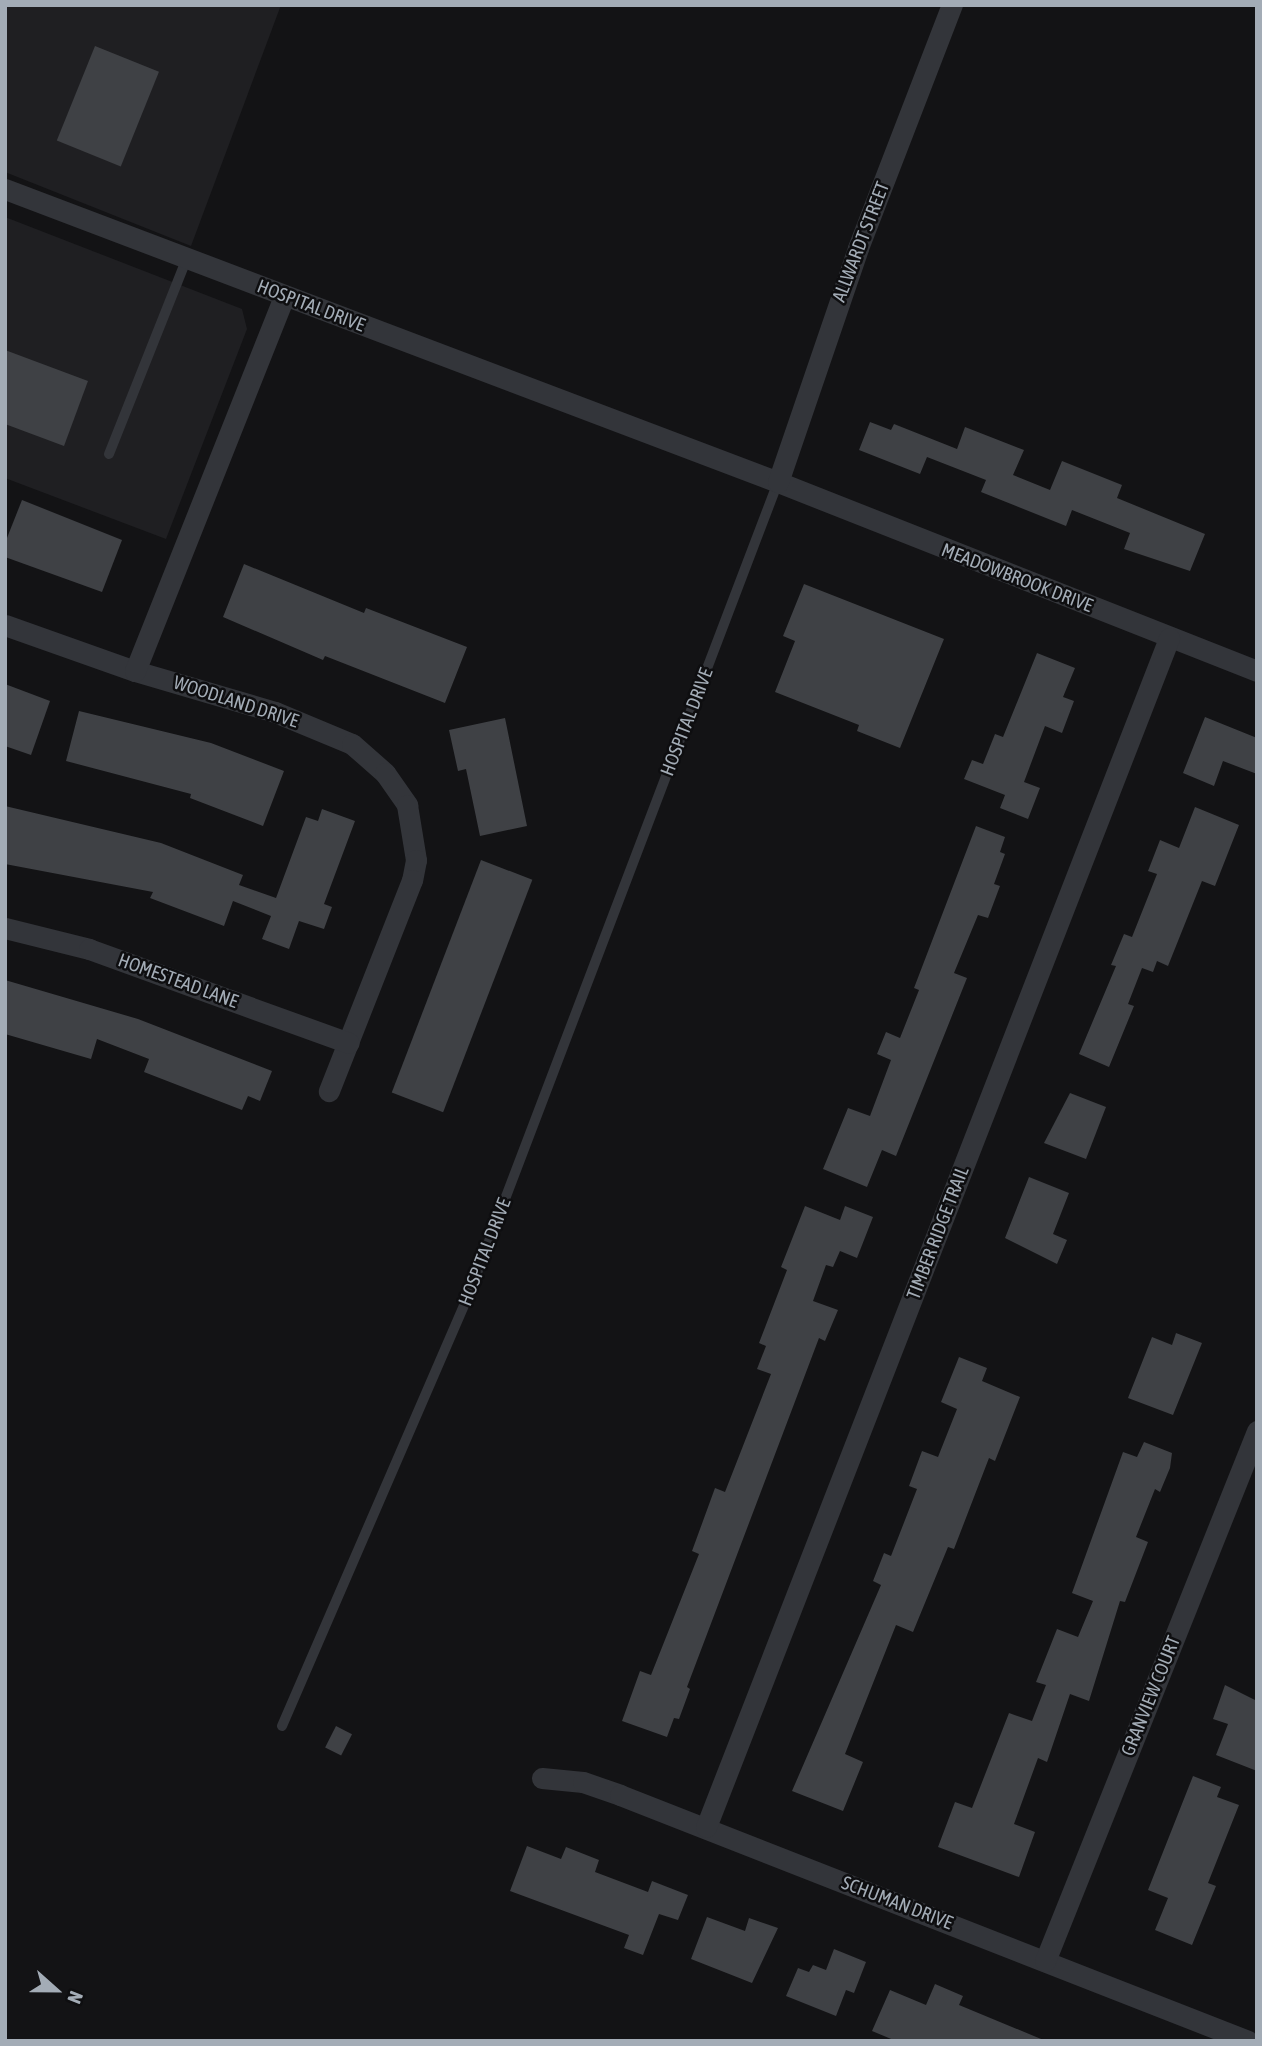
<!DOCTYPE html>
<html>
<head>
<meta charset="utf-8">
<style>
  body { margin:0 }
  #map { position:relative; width:1262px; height:2046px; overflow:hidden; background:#131315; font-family:"Asap Condensed",sans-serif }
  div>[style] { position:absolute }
  .built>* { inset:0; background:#1f1f22 }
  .building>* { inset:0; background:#3f4145; transform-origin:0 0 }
  .service>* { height:10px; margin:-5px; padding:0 5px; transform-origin:5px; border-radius:5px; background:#33353a }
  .minor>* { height:21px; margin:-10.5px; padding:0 10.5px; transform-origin:10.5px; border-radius:10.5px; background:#33353a }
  span { translate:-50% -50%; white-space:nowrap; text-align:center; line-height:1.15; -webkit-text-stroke:5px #0e0e10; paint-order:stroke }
  .street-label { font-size:19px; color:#a3acb6 }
  .frame { position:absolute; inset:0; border:7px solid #a3acb6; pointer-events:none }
  .north { position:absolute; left:21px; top:1955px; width:70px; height:70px; -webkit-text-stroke:5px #0e0e10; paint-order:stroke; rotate:111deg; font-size:19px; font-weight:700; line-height:28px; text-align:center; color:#a3acb6 }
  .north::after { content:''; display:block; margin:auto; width:24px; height:32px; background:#a3acb6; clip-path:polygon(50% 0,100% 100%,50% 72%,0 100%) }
</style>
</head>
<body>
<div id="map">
  <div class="built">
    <i style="clip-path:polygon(5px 5px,281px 5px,191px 246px,5px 172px)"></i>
    <i style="clip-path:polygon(5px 217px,242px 309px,247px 329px,166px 539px,5px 478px)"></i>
  </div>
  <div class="building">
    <i style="left:95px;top:46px;width:69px;height:102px;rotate:22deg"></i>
    <i style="clip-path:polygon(5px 350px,88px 381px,64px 446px,5px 424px)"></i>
    <i style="clip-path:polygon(870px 422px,891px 430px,894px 424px,957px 449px,965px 427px,1024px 450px,1013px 475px,1050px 490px,1062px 461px,1122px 485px,1117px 498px,1205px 534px,1190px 571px,1124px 549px,1130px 533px,1072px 510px,1066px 526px,981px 492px,986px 480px,927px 457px,920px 474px,859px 450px)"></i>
    <i style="clip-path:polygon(22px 500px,122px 540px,102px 592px,5px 557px,5px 543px)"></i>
    <i style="clip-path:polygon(244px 564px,364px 613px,366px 608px,467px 647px,445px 703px,325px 656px,323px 660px,223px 617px)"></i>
    <i style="clip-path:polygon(804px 584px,944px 639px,900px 748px,857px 731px,859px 725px,775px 692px,795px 641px,783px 636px)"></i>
    <i style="clip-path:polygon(1037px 653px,1075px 668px,1063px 697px,1074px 701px,1062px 733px,1045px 726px,1024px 782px,1040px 788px,1028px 819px,1000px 808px,1005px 795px,964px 779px,972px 760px,983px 764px,995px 734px,1003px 737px)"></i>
    <i style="clip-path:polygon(5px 684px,50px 701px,31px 755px,5px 746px)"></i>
    <i style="clip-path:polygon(79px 711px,211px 743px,284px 771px,263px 826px,190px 798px,191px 794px,66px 761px)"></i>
    <i style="clip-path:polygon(1205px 717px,1257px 738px,1257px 774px,1223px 761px,1214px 786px,1183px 773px)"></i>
    <i style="clip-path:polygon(505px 718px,527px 826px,480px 836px,466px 769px,458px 771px,449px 730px)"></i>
    <i style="clip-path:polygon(5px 806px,161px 843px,243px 875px,239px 885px,276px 898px,306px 817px,318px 821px,322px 809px,355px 821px,324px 904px,332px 907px,324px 929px,299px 921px,289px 949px,262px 939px,271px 916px,233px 901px,224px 926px,150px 898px,153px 892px,5px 864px)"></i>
    <i style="clip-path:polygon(1195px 807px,1239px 825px,1215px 886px,1202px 881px,1168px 966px,1157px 961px,1153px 972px,1142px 968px,1128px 1004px,1134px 1006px,1109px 1067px,1079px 1054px,1116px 966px,1111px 965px,1124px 934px,1132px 937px,1157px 874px,1148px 871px,1160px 840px,1179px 848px)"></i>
    <i style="clip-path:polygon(976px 826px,1005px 837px,1000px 852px,1005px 854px,994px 884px,1000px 886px,988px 918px,978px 915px,954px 973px,967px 978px,896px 1156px,882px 1150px,867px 1187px,823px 1169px,848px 1108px,870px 1116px,891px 1060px,877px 1054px,886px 1032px,900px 1038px,919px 990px,914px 988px)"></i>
    <i style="left:481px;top:860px;width:55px;height:249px;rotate:21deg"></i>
    <i style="clip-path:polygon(5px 980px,138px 1019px,272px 1071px,260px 1101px,248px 1096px,242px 1110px,144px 1072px,149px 1059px,97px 1039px,91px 1059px,5px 1034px)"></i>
    <i style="clip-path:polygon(1070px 1093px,1106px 1107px,1086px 1159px,1044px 1143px)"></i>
    <i style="clip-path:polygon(1029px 1177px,1069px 1193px,1053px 1234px,1067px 1240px,1057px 1264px,1005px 1238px)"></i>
    <i style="clip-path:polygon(805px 1206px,840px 1220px,845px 1206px,873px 1217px,857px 1258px,840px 1251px,833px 1267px,826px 1265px,813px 1301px,838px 1310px,825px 1341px,819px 1338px,687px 1687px,690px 1689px,679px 1719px,674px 1718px,667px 1737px,622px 1721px,640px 1671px,651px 1675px,699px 1554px,692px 1551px,715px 1488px,725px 1492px,771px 1374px,757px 1369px,766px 1346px,759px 1343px,787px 1270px,781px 1267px)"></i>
    <i style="clip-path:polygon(1176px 1333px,1202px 1343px,1173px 1415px,1128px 1398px,1152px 1337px,1172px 1345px)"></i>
    <i style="clip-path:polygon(959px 1357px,987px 1368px,982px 1381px,1020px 1397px,995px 1461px,989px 1458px,954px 1549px,948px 1547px,913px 1632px,896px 1625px,845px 1754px,863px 1762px,843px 1811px,792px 1791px,881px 1585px,873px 1581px,884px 1553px,891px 1556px,917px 1489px,909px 1486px,922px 1451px,938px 1457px,957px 1409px,941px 1402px)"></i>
    <i style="clip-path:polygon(1144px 1442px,1172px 1453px,1170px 1468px,1160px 1492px,1155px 1489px,1136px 1537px,1148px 1542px,1125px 1602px,1120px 1601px,1089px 1701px,1070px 1694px,1047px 1762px,1038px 1758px,1014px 1824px,1035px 1832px,1019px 1877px,938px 1847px,955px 1802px,972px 1808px,1009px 1713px,1032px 1721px,1046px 1685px,1036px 1682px,1057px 1629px,1078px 1637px,1093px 1601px,1072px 1593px,1123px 1452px,1137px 1457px)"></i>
    <i style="clip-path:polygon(1225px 1685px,1257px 1701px,1257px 1771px,1216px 1755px,1228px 1724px,1213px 1719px)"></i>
    <i style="left:336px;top:1726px;width:18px;height:24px;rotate:27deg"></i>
    <i style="clip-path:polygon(1193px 1776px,1221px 1787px,1217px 1797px,1239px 1805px,1208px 1883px,1216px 1886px,1192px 1945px,1155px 1930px,1168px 1898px,1148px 1890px)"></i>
    <i style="clip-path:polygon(527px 1846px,561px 1859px,566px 1847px,599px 1860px,595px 1872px,648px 1892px,652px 1881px,688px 1895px,678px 1920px,659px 1914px,643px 1955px,624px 1948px,629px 1935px,510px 1891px)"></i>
    <i style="clip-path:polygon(707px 1917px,745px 1931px,749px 1918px,778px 1928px,752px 1983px,691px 1959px)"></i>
    <i style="clip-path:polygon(834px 1949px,866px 1962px,854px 1993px,846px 1990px,836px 2016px,786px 1996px,798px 1968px,809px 1972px,813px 1965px,826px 1970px)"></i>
    <i style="clip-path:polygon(935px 1984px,963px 1996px,959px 2005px,1046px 2041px,896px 2041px,872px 2031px,890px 1990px,926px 2005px)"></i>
  </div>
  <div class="service">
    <i style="left:109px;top:454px;width:211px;rotate:-68.3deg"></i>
    <i style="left:282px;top:1726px;width:465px;rotate:-66.6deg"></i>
    <i style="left:467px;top:1299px;width:874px;rotate:-69.16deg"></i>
  </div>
  <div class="minor">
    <i style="left:5px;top:189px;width:827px;rotate:20.76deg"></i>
    <i style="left:778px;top:482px;width:515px;rotate:21.53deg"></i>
    <i style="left:778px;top:482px;width:247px;rotate:-71.1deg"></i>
    <i style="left:858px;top:248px;width:261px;rotate:-68.9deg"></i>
    <i style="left:5px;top:625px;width:138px;rotate:19.5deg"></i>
    <i style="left:135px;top:671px;width:146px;rotate:16.3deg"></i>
    <i style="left:275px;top:712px;width:83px;rotate:22.6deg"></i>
    <i style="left:352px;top:744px;width:44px;rotate:41.3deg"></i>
    <i style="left:385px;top:773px;width:39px;rotate:55deg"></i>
    <i style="left:407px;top:805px;width:56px;rotate:80.7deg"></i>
    <i style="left:416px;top:860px;width:20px;rotate:101deg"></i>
    <i style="left:412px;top:880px;width:227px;rotate:111.5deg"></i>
    <i style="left:135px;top:671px;width:404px;rotate:-68.3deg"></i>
    <i style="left:5px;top:928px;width:87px;rotate:14deg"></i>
    <i style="left:89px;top:949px;width:276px;rotate:19.9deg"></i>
    <i style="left:542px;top:1778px;width:41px;rotate:5.6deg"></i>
    <i style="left:583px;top:1782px;width:39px;rotate:19deg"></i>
    <i style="left:620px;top:1795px;width:674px;rotate:21.39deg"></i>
    <i style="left:706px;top:1827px;width:1276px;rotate:-68.72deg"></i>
    <i style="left:1045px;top:1961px;width:571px;rotate:-68.2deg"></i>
  </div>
  <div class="street-label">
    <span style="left:861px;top:242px;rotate:-69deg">ALLWARDT STREET</span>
    <span style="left:311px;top:306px;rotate:21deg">HOSPITAL DRIVE</span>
    <span style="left:1017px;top:578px;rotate:21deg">MEADOWBROOK DRIVE</span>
    <span style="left:236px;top:702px;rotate:18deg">WOODLAND DRIVE</span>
    <span style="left:687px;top:722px;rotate:-69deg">HOSPITAL DRIVE</span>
    <span style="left:178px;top:981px;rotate:20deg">HOMESTEAD LANE</span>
    <span style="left:938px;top:1233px;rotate:-69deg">TIMBER RIDGE TRAIL</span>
    <span style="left:485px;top:1252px;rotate:-69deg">HOSPITAL DRIVE</span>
    <span style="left:1151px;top:1696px;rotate:-68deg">GRANVIEW COURT</span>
    <span style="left:897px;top:1903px;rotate:21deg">SCHUMAN DRIVE</span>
  </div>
  <div class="frame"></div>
  <div class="north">N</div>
</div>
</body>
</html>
